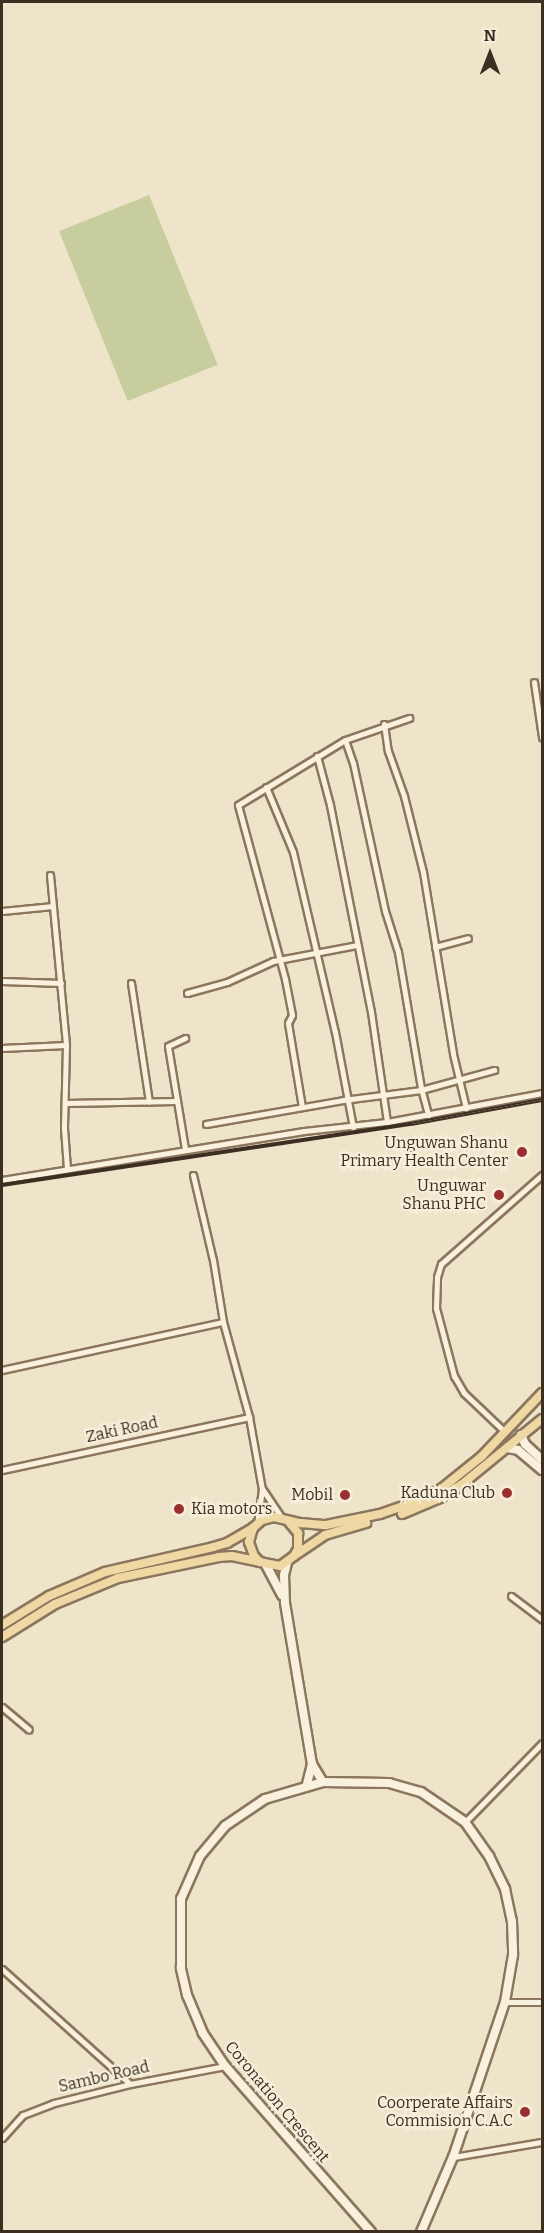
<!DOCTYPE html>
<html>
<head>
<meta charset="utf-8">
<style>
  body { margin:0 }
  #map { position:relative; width:544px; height:2233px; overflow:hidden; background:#eee4ca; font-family:Bitter,serif }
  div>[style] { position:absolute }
  .green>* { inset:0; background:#c7cd9d; transform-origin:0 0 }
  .roads { filter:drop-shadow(2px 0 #8b765e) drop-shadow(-2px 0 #8b765e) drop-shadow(0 2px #8b765e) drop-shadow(0 -2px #8b765e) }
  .street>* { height:5px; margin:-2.5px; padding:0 2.5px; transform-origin:2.5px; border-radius:2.5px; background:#f9f1dd }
  .secondary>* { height:8px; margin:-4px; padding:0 4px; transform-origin:4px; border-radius:4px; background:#f9f1dd }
  .primary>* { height:8px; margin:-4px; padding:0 4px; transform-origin:4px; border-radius:4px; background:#efd8a3 }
  .rail>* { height:4px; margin-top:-2px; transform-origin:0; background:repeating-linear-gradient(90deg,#f6eed9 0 4.5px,#3c2e21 0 9px); box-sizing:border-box; border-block:2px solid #3c2e21 }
  .dots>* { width:16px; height:16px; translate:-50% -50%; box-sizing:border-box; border:3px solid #f6eed9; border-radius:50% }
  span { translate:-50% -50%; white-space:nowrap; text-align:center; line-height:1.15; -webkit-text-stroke:4.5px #f6eed9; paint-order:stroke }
  .poi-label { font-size:16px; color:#3c2e21 }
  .right { translate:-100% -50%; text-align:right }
  .left { translate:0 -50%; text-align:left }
  .street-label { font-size:16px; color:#3c2e21 }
  .frame { position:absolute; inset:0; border:3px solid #3c2e21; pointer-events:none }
  .north { position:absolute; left:460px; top:24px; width:60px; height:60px; -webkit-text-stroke:4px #f6eed9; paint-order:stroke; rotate:0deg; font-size:16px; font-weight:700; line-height:24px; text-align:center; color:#3c2e21 }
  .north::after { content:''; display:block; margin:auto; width:21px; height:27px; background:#3c2e21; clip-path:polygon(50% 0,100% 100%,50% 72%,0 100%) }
</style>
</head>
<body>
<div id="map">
  <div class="green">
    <i style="left:149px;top:195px;width:183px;height:97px;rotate:68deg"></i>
  </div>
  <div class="roads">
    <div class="street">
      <i style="left:534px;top:682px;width:56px;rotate:81.7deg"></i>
      <i style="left:384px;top:724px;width:27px;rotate:82deg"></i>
      <i style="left:388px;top:751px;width:48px;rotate:70.4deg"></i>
      <i style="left:404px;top:796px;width:78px;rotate:76deg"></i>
      <i style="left:423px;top:872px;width:184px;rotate:80.6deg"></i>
      <i style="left:453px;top:1054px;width:56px;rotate:76.5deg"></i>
      <i style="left:345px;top:740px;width:24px;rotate:71deg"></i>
      <i style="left:353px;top:763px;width:151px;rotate:77.8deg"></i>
      <i style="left:385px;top:911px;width:43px;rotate:72.4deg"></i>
      <i style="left:398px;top:952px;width:138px;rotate:80.4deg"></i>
      <i style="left:421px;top:1088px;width:28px;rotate:75deg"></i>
      <i style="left:317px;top:756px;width:51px;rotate:75.1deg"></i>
      <i style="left:330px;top:805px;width:211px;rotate:78.8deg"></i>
      <i style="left:371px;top:1012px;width:111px;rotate:81.7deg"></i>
      <i style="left:266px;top:787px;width:70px;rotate:67.4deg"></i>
      <i style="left:293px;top:852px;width:185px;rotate:76.9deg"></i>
      <i style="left:335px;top:1032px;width:97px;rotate:79.3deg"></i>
      <i style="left:50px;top:875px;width:171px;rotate:84.6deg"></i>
      <i style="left:66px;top:1045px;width:83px;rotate:91.4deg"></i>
      <i style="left:64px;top:1128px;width:41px;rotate:85.8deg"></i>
      <i style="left:2px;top:911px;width:51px;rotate:-5.6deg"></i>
      <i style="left:435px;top:947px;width:34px;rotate:-15deg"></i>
      <i style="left:2px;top:981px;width:59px;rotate:1.9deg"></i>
      <i style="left:131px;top:983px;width:120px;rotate:81.4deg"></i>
      <i style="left:187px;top:993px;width:41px;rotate:-15.4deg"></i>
      <i style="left:227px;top:982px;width:51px;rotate:-24.5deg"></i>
      <i style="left:273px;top:961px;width:86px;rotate:-10.8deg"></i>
      <i style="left:2px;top:1048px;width:64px;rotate:-2.7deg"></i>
      <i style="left:65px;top:1103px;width:111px;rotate:-1deg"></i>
      <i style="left:302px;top:1107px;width:85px;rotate:-99.5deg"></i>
      <i style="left:288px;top:1023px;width:9px;rotate:-63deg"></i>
      <i style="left:292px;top:1015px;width:37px;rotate:-101deg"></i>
      <i style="left:285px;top:979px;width:180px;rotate:-105.1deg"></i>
      <i style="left:238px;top:805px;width:125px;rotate:-31.3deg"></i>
      <i style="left:345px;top:740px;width:68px;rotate:-19deg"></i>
      <i style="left:206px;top:1124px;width:139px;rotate:-9.9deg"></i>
      <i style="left:343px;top:1100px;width:79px;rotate:-7.3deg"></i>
      <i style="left:421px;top:1090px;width:76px;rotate:-15.3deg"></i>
      <i style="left:185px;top:1149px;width:104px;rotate:-99.4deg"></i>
      <i style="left:168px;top:1046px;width:19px;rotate:-25deg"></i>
      <i style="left:193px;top:1175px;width:87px;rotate:76.8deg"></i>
      <i style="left:213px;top:1260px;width:63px;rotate:80.8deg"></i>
      <i style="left:223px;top:1322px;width:98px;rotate:74.7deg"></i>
      <i style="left:249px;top:1417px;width:73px;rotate:79.8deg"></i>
      <i style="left:262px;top:1489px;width:34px;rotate:98deg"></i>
      <i style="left:2px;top:1180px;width:306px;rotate:-9.2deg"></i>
      <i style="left:304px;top:1131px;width:83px;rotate:-6.2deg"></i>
      <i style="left:387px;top:1122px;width:158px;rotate:-10.6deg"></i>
      <i style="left:2px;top:1370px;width:226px;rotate:-12.3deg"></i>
      <i style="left:505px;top:1432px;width:57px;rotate:-136.4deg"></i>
      <i style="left:464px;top:1393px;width:20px;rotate:-120deg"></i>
      <i style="left:454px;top:1376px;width:70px;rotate:-104.8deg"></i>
      <i style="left:436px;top:1308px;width:31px;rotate:-88deg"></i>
      <i style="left:437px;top:1277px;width:14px;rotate:-73deg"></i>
      <i style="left:441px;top:1264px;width:135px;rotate:-41.4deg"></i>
      <i style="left:2px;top:1470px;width:253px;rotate:-12.1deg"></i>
      <i style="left:263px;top:1490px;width:32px;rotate:56deg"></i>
      <i style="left:511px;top:1596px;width:39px;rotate:37deg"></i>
      <i style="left:2px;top:1707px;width:35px;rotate:40deg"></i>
      <i style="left:465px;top:1822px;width:110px;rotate:-45.7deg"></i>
      <i style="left:2px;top:1969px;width:172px;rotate:41.9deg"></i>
      <i style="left:505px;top:2002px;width:37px"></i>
      <i style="left:2px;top:2138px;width:31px;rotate:-48deg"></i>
      <i style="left:23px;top:2115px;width:33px;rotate:-21deg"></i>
      <i style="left:54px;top:2103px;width:78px;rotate:-14deg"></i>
      <i style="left:130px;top:2084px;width:97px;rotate:-10.7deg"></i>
      <i style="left:453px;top:2157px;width:90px;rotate:-9.6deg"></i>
    </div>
    <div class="secondary">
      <i style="left:521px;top:1435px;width:10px;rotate:66deg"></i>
      <i style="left:525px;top:1444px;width:23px;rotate:43deg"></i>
      <i style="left:507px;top:1448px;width:11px;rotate:10deg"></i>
      <i style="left:518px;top:1450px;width:31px;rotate:40deg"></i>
      <i style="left:287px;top:1563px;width:12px;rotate:104deg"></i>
      <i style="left:284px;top:1575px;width:28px;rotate:88deg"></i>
      <i style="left:285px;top:1603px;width:163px;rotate:80.5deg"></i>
      <i style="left:312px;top:1764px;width:21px;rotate:59deg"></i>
      <i style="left:266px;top:1565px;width:34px;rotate:62deg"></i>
      <i style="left:307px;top:1784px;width:21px;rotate:-76deg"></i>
      <i style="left:371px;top:2232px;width:221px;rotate:-131.3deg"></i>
      <i style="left:225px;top:2066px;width:40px;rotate:-124deg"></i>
      <i style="left:203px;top:2033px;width:41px;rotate:-112.8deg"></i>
      <i style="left:187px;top:1995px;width:28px;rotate:-103deg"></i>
      <i style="left:181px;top:1968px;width:69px;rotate:-90deg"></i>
      <i style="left:181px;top:1899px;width:47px;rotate:-66.2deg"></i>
      <i style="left:200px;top:1856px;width:39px;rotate:-50deg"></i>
      <i style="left:225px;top:1826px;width:48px;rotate:-34deg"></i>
      <i style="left:265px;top:1799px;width:60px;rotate:-16.3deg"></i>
      <i style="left:323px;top:1782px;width:66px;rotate:0.9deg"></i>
      <i style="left:389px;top:1783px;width:33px;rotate:16deg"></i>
      <i style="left:421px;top:1792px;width:53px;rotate:34.3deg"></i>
      <i style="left:465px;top:1822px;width:42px;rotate:54.8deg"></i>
      <i style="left:489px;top:1856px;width:37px;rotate:64deg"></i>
      <i style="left:505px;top:1889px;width:33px;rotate:78deg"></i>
      <i style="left:512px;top:1921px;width:34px;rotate:88deg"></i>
      <i style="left:513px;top:1955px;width:48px;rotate:99.7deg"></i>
      <i style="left:505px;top:2002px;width:163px;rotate:108.5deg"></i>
      <i style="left:453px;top:2157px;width:82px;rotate:113.1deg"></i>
    </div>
    <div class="primary">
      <i style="left:402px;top:1514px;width:41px;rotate:-22.8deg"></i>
      <i style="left:440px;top:1498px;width:25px;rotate:-32deg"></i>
      <i style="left:461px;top:1485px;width:104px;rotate:-39.2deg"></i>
      <i style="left:288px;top:1521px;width:16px;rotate:50deg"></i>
      <i style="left:298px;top:1533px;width:16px;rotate:90deg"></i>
      <i style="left:298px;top:1549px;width:8px;rotate:120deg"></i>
      <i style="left:294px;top:1556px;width:17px;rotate:144deg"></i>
      <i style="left:280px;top:1566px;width:20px;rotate:-169deg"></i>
      <i style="left:260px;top:1562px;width:8px;rotate:-135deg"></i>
      <i style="left:254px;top:1556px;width:15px;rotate:-110deg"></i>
      <i style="left:249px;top:1542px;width:15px;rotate:-74deg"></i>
      <i style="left:253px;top:1528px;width:12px;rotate:-42deg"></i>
      <i style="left:262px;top:1520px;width:12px;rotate:-14deg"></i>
      <i style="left:274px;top:1517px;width:28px;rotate:13deg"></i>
      <i style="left:301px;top:1523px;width:25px;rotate:5deg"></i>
      <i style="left:326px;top:1525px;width:55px;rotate:-11.5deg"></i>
      <i style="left:380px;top:1514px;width:46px;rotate:-19.2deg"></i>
      <i style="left:423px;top:1499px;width:21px;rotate:-29deg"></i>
      <i style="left:441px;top:1489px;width:53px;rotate:-38.8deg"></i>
      <i style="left:482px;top:1456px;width:87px;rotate:-46.4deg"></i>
      <i style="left:297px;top:1554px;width:34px;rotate:-34deg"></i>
      <i style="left:325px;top:1535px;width:43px;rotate:-16.3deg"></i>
      <i style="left:2px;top:1625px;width:55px;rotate:-31.7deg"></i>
      <i style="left:49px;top:1596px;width:61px;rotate:-23.2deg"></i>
      <i style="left:105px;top:1572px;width:111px;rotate:-13deg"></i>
      <i style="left:213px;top:1547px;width:15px;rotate:-16deg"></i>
      <i style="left:227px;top:1543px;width:30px;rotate:-30deg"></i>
      <i style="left:2px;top:1637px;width:62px;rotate:-31.9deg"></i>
      <i style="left:55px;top:1604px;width:68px;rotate:-22.4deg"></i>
      <i style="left:118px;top:1578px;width:103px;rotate:-11.7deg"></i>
      <i style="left:219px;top:1557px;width:13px;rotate:-4deg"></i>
      <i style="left:232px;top:1556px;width:29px;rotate:12deg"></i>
    </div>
  </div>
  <div class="rail">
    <i style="left:2px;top:1185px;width:414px;rotate:-8.5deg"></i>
    <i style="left:411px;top:1124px;width:133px;rotate:-10.4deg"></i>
  </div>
  <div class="dots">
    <i style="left:522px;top:1152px;background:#992f2f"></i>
    <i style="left:499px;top:1195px;background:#992f2f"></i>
    <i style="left:507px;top:1493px;background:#992f2f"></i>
    <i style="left:345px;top:1495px;background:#992f2f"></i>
    <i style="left:179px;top:1509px;background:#992f2f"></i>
    <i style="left:525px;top:2112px;background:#992f2f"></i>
  </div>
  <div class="poi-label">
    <span class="right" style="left:508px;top:1152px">Unguwan Shanu<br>Primary Health Center</span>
    <span class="right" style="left:486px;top:1195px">Unguwar<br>Shanu PHC</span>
    <span class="right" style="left:495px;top:1493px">Kaduna Club</span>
    <span class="right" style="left:333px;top:1495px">Mobil</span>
    <span class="left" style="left:191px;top:1509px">Kia motors</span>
    <span class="right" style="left:513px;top:2112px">Coorperate Affairs<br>Commision C.A.C</span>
  </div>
  <div class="street-label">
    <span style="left:122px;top:1430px;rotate:-12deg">Zaki Road</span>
    <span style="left:104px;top:2077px;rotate:-13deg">Sambo Road</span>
    <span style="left:277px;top:2102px;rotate:50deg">Coronation Crescent</span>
  </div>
  <div class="frame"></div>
  <div class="north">N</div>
</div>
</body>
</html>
